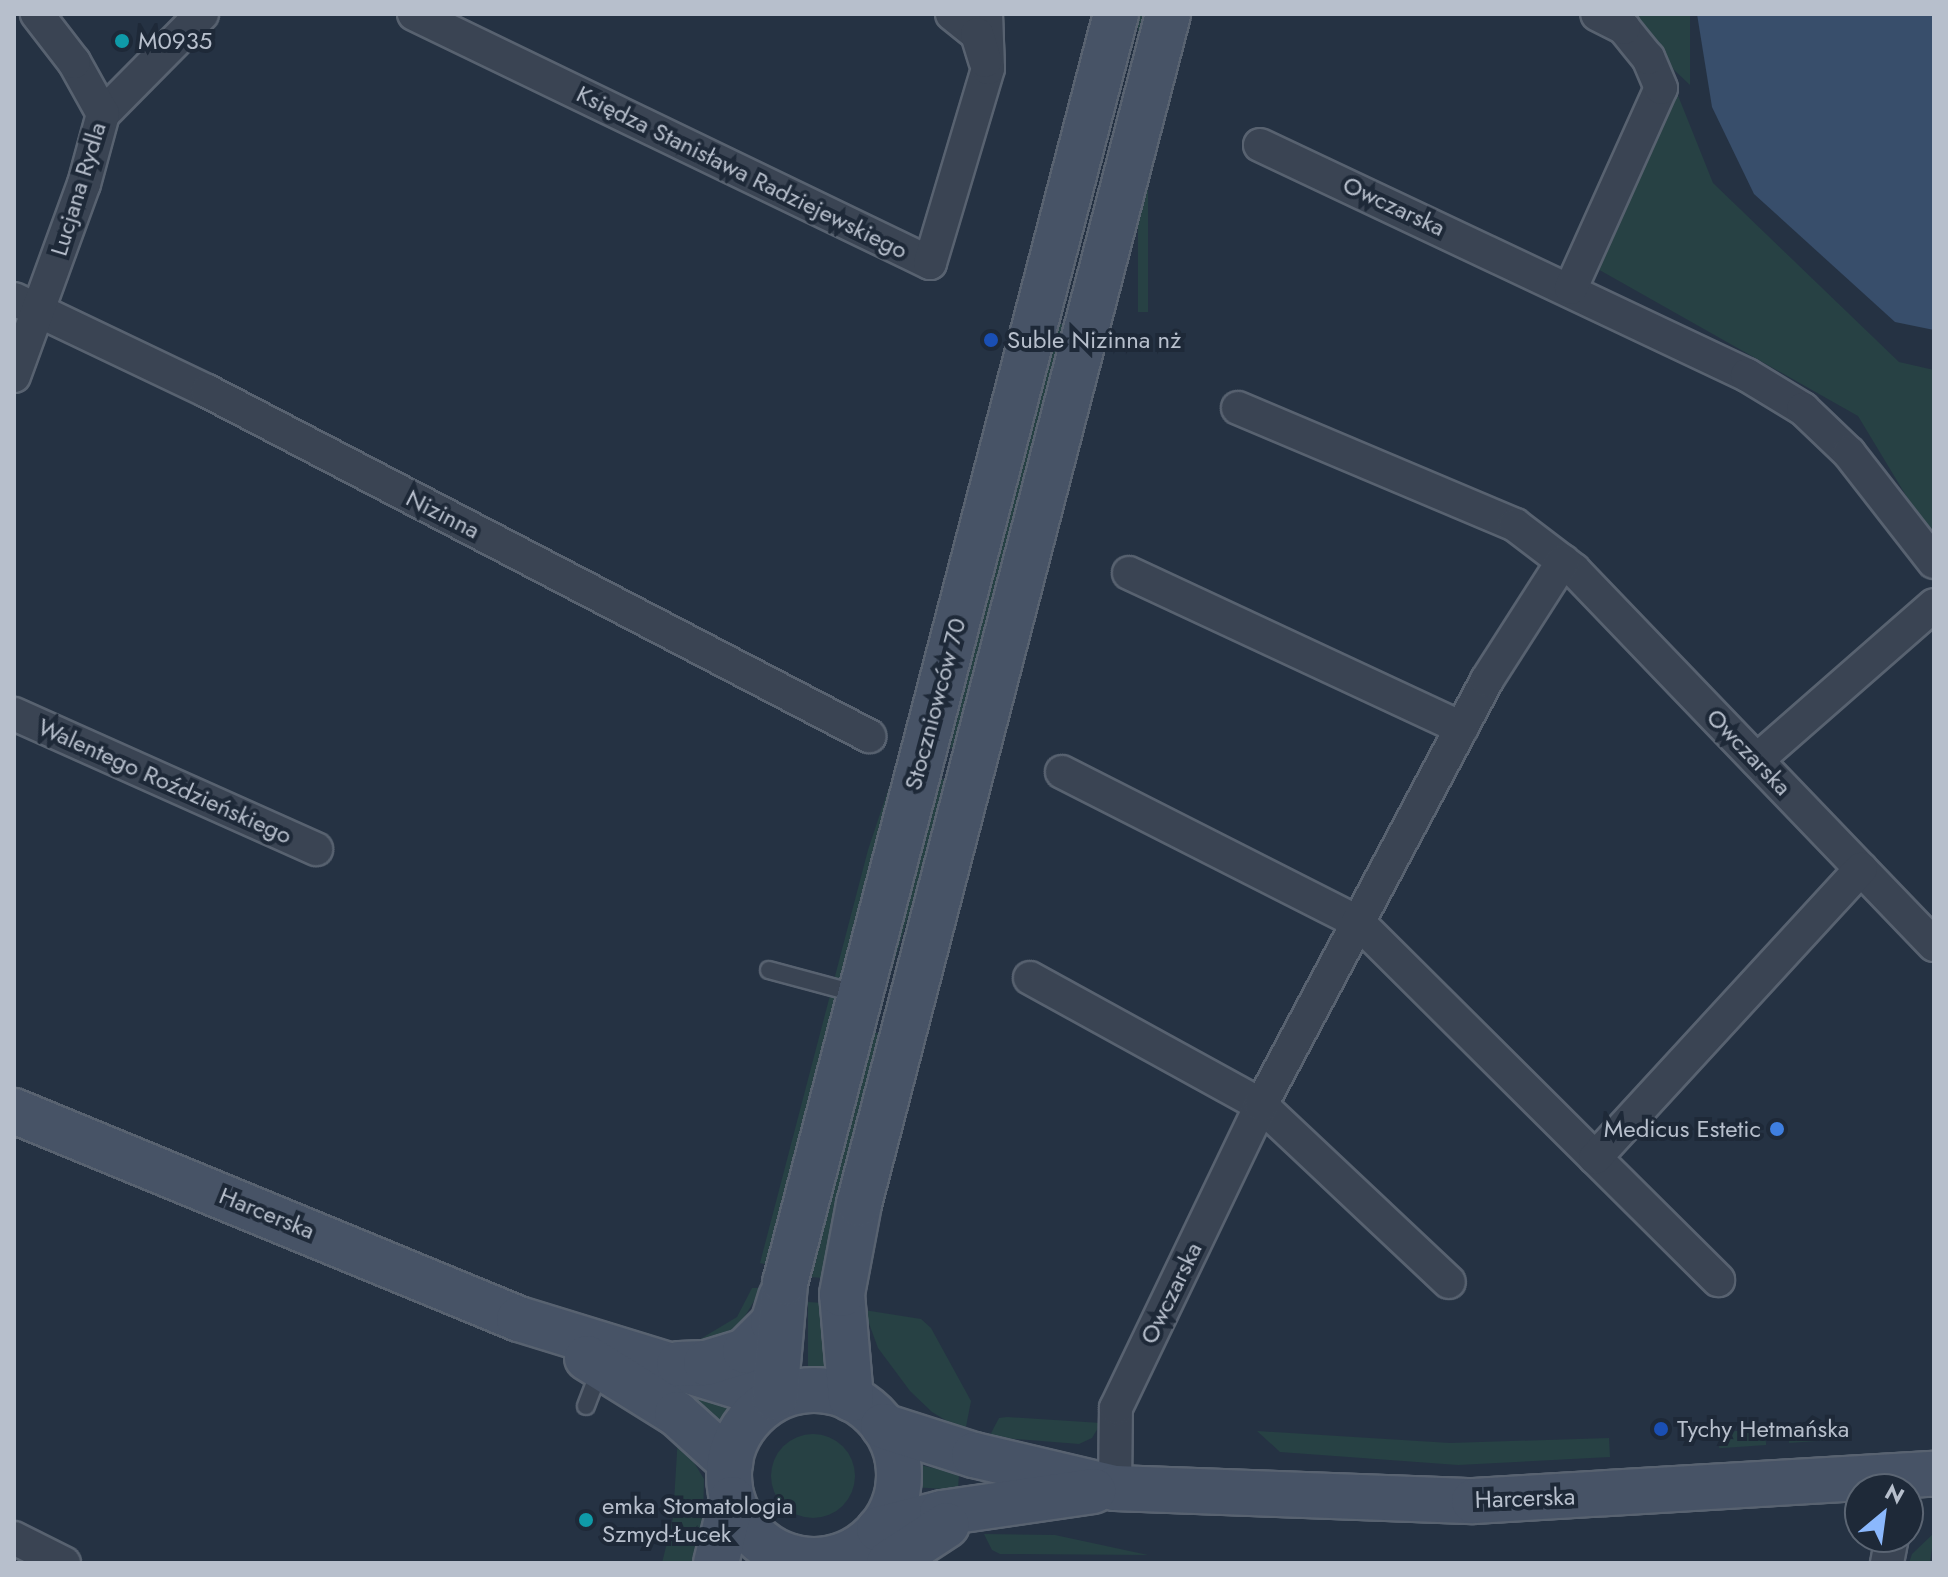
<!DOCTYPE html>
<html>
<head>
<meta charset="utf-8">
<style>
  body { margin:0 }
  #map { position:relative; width:1948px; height:1577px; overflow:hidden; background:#253243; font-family:Jost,sans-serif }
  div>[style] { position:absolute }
  .green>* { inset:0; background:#274144; transform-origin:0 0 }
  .round { border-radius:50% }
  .water>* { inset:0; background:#384e6b }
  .roads { filter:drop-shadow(2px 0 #586270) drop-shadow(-2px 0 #586270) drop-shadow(0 2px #586270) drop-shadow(0 -2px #586270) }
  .lane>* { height:16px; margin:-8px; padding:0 8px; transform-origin:8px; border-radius:8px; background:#3a4453 }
  .street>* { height:32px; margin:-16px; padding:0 16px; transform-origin:16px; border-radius:16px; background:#3a4453 }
  .secondary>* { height:44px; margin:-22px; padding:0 22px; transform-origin:22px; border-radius:22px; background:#475366 }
  .secondary>.ring { margin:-22px; padding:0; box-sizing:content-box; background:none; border:44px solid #475366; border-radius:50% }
  .dots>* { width:22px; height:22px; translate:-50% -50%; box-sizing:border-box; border:4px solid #1e2938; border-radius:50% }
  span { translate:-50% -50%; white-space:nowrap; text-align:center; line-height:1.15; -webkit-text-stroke:8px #1e2938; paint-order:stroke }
  .poi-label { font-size:24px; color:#b7bfcc }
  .left { translate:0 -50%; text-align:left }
  .right { translate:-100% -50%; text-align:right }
  .street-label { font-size:24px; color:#b7bfcc }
  .frame { position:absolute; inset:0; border:16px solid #b7bfcc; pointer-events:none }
  .north { position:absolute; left:1844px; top:1473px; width:80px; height:80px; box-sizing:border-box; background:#1e2938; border:2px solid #5b6573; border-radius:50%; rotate:29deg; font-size:22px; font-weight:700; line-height:32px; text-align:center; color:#b7bfcc }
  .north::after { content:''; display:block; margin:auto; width:28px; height:36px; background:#8bb8fd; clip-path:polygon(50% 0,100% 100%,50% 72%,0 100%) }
</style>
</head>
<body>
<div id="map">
  <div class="green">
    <i style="left:1138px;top:14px;width:10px;height:298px"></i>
    <i style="clip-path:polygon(1615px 14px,1690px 14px,1690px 85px)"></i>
    <i style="clip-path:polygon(1677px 93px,1713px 183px,1899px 362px,1934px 370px,1934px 542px,1858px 416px,1596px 268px)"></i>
    <i style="left:1056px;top:323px;width:12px;height:438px;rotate:14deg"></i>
    <i style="clip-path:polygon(899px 757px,769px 1265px,760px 1263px,868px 850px)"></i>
    <i style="left:940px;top:778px;width:10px;height:223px;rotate:17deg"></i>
    <i style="clip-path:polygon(873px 1032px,882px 1034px,824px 1278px,810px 1277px)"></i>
    <i style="clip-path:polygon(752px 1288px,762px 1288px,742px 1321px,727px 1334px,692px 1344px,737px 1317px)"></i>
    <i style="clip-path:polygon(808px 1302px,823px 1303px,829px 1372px,808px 1373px)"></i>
    <i style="clip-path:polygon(864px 1310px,921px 1319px,931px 1328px,971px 1401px,965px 1432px,932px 1412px,910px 1391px,878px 1348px)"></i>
    <i style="clip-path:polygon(652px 1368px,738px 1408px,724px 1427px)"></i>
    <i style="clip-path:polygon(999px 1418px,1007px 1417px,1101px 1423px,1092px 1438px,1079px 1444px,989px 1437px)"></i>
    <i style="clip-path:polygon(1840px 1424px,1831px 1440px,1789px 1443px,1789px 1427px)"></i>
    <i style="left:1765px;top:1429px;width:16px;height:47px;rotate:86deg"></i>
    <i style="clip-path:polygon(1257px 1431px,1450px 1443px,1609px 1438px,1610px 1457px,1458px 1465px,1280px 1452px)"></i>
    <i class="round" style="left:771px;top:1434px;width:84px;height:84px"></i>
    <i style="clip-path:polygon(678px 1436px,704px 1479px,702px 1563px,662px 1563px,673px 1518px)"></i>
    <i style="clip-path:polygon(912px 1463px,959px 1474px,958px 1490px,913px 1487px)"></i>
    <i style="clip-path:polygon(1934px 1533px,1930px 1563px,1909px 1563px,1912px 1554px)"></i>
    <i style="clip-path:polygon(984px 1534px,1055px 1535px,1148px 1555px,1000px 1554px,992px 1550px)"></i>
  </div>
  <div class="water">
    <i style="clip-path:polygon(1697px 14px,1934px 14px,1934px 330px,1895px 322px,1754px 194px,1712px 107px)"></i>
  </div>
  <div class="roads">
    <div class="lane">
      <i style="left:769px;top:970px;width:92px;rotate:15.1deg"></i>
      <i style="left:586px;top:1406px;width:39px;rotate:-69deg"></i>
    </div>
    <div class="street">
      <i style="left:414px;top:14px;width:573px;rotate:25.76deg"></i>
      <i style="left:930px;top:263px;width:203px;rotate:-73.4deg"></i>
      <i style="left:988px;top:68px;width:54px;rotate:-92.1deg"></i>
      <i style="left:952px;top:14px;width:32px;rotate:39deg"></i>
      <i style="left:977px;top:34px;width:28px;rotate:73deg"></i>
      <i style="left:103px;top:114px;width:141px;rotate:-45.3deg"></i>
      <i style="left:1260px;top:145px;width:539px;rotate:25.28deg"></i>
      <i style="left:1747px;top:375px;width:66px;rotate:31.3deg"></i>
      <i style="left:1803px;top:409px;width:64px;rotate:43.7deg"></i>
      <i style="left:1849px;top:453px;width:138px;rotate:52.1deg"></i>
      <i style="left:1571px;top:288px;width:219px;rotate:-65.8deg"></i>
      <i style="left:1661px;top:88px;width:33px;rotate:-113deg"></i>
      <i style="left:1648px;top:58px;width:38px;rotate:-129deg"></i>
      <i style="left:1624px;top:28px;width:30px;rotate:-153deg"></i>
      <i style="left:14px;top:299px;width:214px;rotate:25.5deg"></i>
      <i style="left:207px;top:391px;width:747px;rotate:27.53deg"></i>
      <i style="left:14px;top:376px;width:204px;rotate:-70deg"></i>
      <i style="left:84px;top:184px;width:73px;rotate:-74.8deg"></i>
      <i style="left:103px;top:114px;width:60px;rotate:-119.1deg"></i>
      <i style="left:74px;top:62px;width:61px;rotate:-127.6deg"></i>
      <i style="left:1238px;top:408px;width:301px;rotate:22.9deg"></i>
      <i style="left:1515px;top:525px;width:74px;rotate:37.3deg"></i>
      <i style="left:1574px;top:570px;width:520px;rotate:46.17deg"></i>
      <i style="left:1129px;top:573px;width:367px;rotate:25deg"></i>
      <i style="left:14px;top:714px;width:331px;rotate:24.1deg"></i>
      <i style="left:1757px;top:760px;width:235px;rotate:-41.2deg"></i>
      <i style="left:1062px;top:772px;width:332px;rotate:26.9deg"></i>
      <i style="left:1358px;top:922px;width:508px;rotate:44.84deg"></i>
      <i style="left:1030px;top:978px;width:264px;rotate:28.8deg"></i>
      <i style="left:1261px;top:1105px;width:258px;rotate:43.3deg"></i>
      <i style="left:1595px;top:1158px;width:393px;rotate:-47.4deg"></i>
      <i style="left:1115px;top:1488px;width:80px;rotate:-89.3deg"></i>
      <i style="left:1116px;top:1408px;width:336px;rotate:-64.4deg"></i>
      <i style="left:1261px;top:1105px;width:481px;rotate:-62deg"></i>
      <i style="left:1487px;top:680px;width:141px;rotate:-57.4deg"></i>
      <i style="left:14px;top:1538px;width:56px;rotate:26.6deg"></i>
      <i style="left:1887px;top:1563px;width:26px;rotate:-79deg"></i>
    </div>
    <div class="secondary">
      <i style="left:14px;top:1111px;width:546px;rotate:22.39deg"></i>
      <i style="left:519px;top:1319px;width:268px;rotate:17.1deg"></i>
      <i style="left:587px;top:1358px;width:106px;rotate:31.9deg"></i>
      <i style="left:677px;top:1414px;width:72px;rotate:42.2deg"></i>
      <i style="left:679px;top:1364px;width:27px;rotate:-2deg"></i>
      <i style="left:706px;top:1363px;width:41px;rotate:-17.1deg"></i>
      <i style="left:745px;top:1351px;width:40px;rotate:-45deg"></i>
      <i style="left:773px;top:1323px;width:27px;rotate:-73deg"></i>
      <i class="ring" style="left:729px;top:1390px;width:126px;height:126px"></i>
      <i style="left:775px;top:1398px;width:115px;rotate:-85deg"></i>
      <i style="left:785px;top:1283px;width:1311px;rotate:-75.38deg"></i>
      <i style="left:851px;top:1399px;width:105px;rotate:-94.9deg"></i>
      <i style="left:842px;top:1294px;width:92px;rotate:-79.3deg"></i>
      <i style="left:859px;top:1204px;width:1229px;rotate:-75.44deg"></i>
      <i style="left:883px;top:1426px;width:96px;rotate:17.7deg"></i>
      <i style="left:974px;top:1455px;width:145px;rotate:13.2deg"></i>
      <i style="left:1115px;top:1488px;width:359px;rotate:2.1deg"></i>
      <i style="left:1474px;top:1501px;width:461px;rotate:-3.4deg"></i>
      <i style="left:879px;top:1529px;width:65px;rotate:-14.3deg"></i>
      <i style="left:942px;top:1513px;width:153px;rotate:-8.3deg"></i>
      <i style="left:716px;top:1563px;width:66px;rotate:-76deg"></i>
      <i style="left:889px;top:1563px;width:69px;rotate:-33.2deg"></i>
    </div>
  </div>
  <div class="dots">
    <i style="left:122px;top:41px;background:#0f9aa8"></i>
    <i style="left:991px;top:340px;background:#1a4fb4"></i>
    <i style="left:1777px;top:1129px;background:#3f7fe0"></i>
    <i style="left:1661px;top:1429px;background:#1a4fb4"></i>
    <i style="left:586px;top:1520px;background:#0f9aa8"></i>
  </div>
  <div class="poi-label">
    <span class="left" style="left:138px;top:41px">M0935</span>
    <span class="left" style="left:1007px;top:340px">Suble Nizinna nż</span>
    <span class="right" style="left:1761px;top:1129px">Medicus Estetic</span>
    <span class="left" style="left:1677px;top:1429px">Tychy Hetmańska</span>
    <span class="left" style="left:602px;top:1520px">emka Stomatologia<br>Szmyd-Łucek</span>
  </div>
  <div class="street-label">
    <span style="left:742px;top:172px;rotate:26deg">Księdza Stanisława Radziejewskiego</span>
    <span style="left:78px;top:189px;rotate:-73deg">Lucjana Rydla</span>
    <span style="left:1394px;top:206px;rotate:25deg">Owczarska</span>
    <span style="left:443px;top:514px;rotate:27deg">Nizinna</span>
    <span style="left:935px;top:704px;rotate:-75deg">Stoczniowców 70</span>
    <span style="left:1749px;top:752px;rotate:46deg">Owczarska</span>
    <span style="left:165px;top:781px;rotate:24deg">Walentego Roździeńskiego</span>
    <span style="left:267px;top:1213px;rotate:22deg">Harcerska</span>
    <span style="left:1171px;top:1293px;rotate:-64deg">Owczarska</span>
    <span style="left:1525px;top:1498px;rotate:-2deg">Harcerska</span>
  </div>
  <div class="frame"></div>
  <div class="north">N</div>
</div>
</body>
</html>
